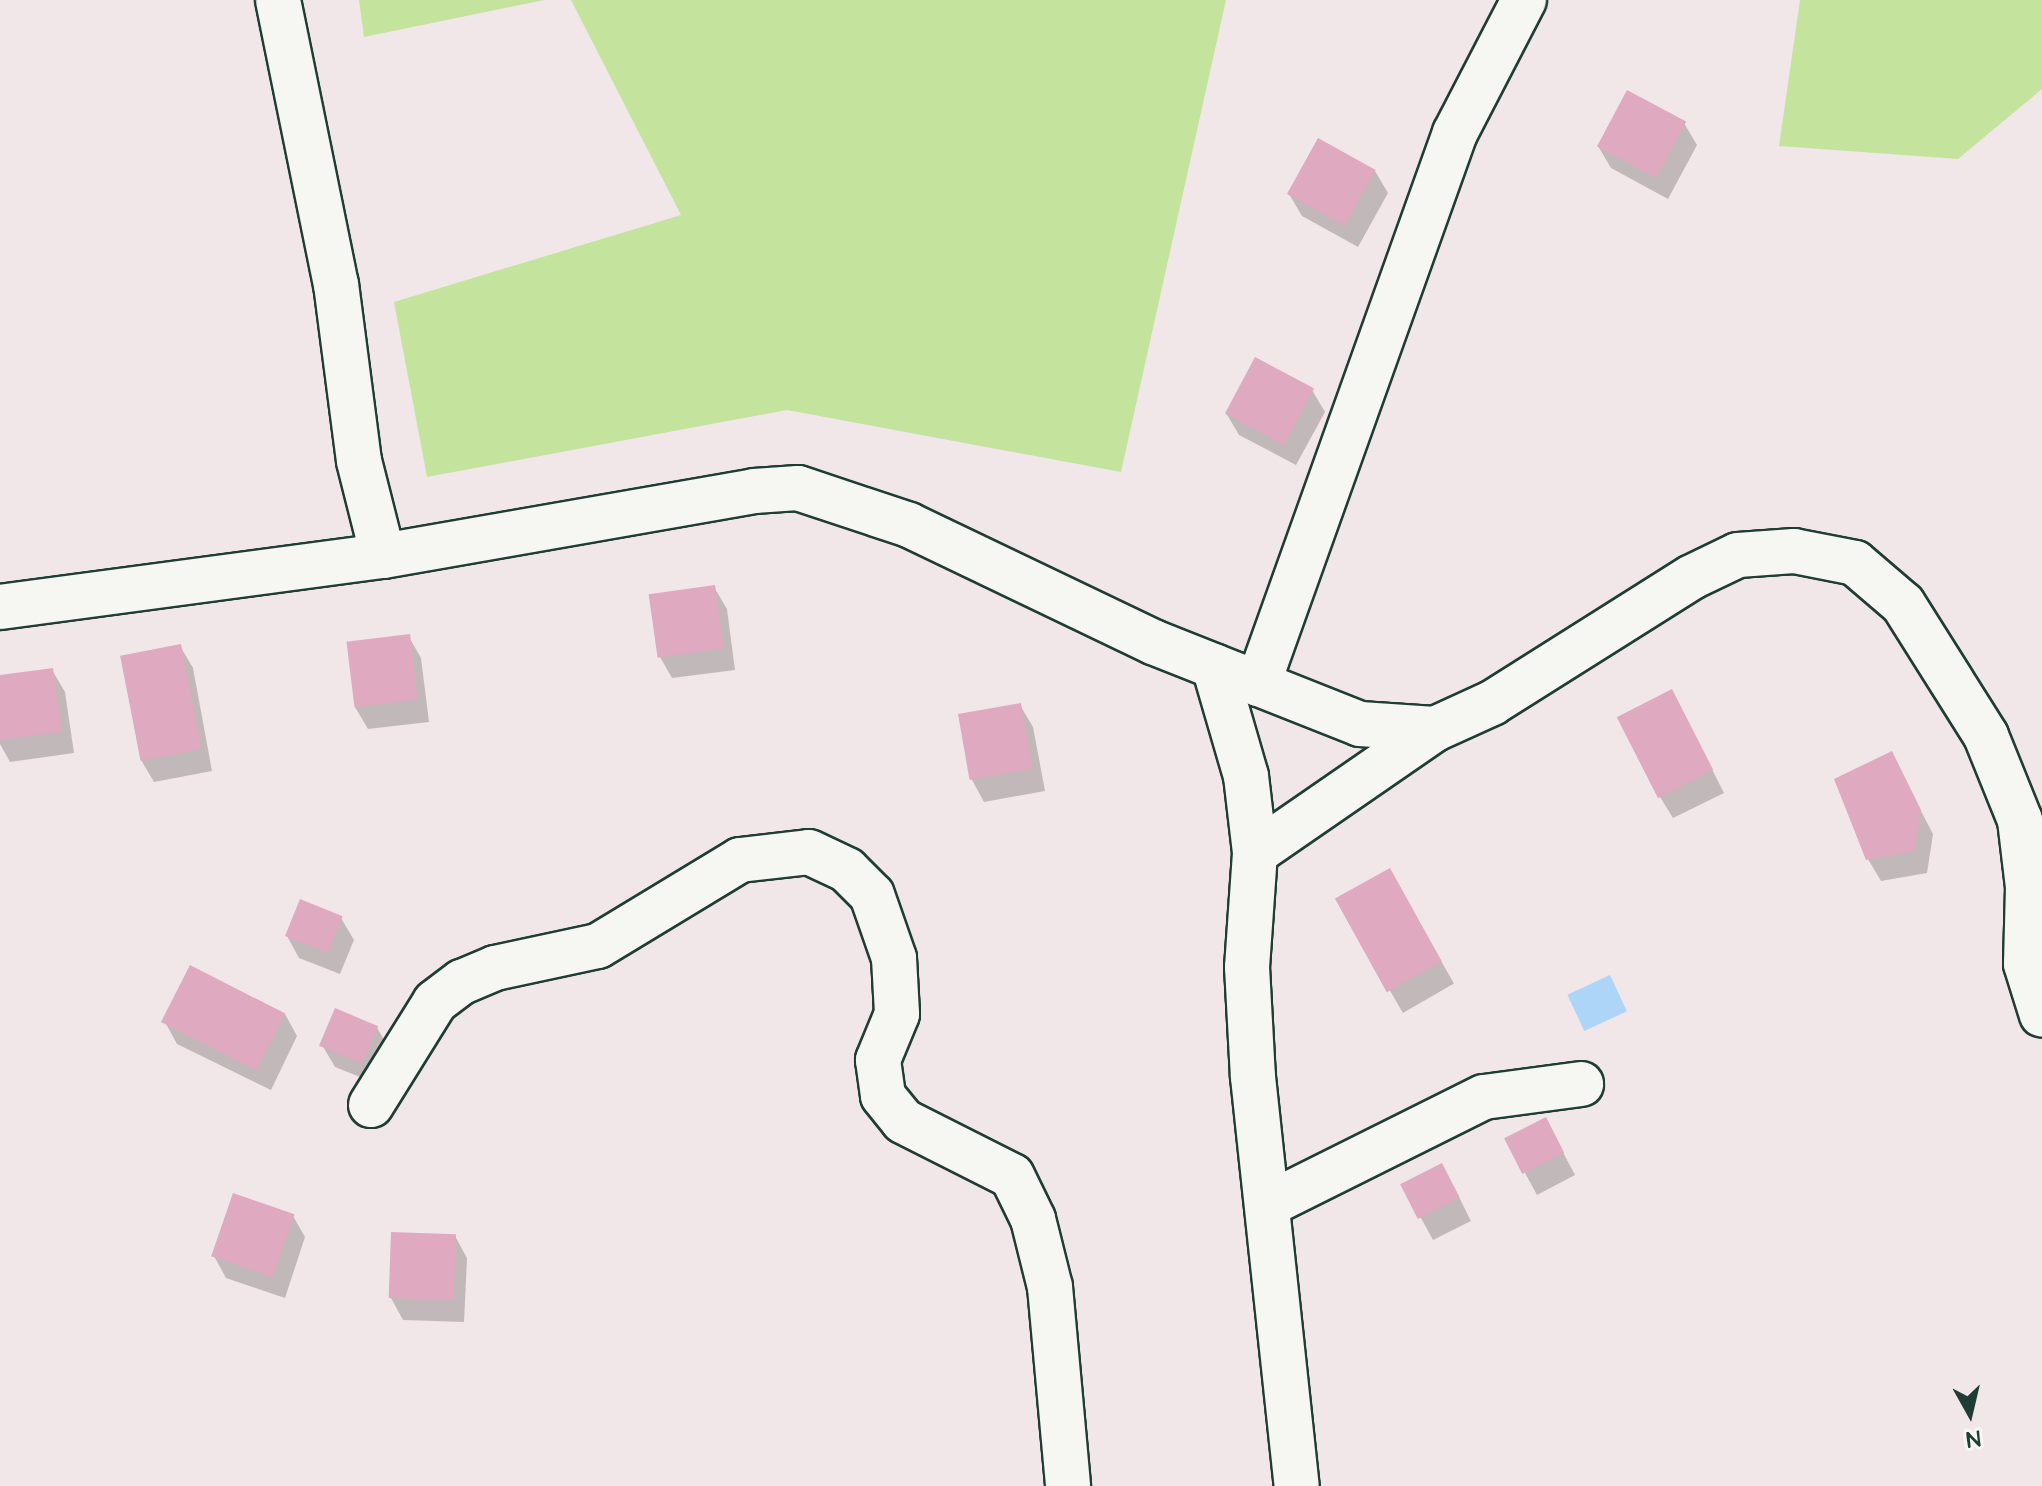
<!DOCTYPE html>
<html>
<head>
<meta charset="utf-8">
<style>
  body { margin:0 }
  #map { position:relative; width:2042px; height:1486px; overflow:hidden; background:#f1e7e8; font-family:"Architects Daughter",sans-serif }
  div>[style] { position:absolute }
  .green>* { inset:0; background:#c4e49d }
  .water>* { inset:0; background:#add5f7; transform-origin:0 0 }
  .shadow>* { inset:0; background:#0003; transform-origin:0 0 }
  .building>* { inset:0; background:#dfa9c0; transform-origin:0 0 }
  .roads { filter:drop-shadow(2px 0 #1f3d34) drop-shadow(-2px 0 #1f3d34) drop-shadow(0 2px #1f3d34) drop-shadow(0 -2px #1f3d34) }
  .minor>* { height:44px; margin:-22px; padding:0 22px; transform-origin:22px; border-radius:22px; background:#f6f6f2 }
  span { translate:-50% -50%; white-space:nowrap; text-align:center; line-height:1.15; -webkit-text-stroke:6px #f6f6f2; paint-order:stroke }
  .north { position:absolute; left:1930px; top:1374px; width:80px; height:80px; -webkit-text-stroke:6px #f6f6f2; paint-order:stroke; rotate:172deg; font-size:22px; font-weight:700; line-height:32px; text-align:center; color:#1f3d34 }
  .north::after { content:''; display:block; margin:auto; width:28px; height:36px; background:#1f3d34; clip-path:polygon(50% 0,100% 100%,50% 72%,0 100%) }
</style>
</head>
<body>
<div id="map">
  <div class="green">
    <i style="clip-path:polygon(359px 0,544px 0,364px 37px)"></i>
    <i style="clip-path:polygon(571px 0,1226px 0,1121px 472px,787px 410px,427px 477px,394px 302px,681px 215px)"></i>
    <i style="clip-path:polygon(1800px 0,2042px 0,2042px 89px,1958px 159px,1779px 146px)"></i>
  </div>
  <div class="water">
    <i style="left:1610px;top:975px;width:40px;height:47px;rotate:65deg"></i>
  </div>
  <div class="shadow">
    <i style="clip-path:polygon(1684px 123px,1697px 145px,1668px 199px,1611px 168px,1598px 146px)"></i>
    <i style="clip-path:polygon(1375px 171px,1388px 193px,1358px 247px,1302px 216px,1289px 194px)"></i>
    <i style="clip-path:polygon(1312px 390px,1325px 412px,1296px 465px,1239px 435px,1226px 413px)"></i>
    <i style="clip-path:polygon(714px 587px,727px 609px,735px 670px,672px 678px,660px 657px)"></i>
    <i style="clip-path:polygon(409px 637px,421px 658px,429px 722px,368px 729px,355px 707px)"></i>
    <i style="clip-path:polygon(180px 646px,193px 668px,212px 771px,154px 782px,141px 760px)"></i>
    <i style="clip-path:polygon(52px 670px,65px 692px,74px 753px,10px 762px,0 744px,0 677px)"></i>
    <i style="clip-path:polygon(1020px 705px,1033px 727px,1045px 791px,984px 802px,972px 780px)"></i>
    <i style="clip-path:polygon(1684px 714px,1724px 793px,1673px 818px,1660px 797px)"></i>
    <i style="clip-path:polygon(1891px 753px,1933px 834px,1927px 873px,1881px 881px,1868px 859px)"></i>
    <i style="left:1389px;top:871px;width:130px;height:59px;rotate:60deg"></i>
    <i style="clip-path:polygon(341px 918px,354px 940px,340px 974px,299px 958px,287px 936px)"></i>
    <i style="clip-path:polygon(285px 1014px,297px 1036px,271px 1090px,177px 1044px,165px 1022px)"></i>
    <i style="clip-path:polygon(377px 1028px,390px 1049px,375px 1083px,335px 1067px,322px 1045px)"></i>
    <i style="clip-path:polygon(1557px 1141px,1575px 1175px,1537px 1195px,1525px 1173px)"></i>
    <i style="clip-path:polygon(1403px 1185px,1454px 1187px,1471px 1221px,1433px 1240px)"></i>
    <i style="clip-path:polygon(293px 1216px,305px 1237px,285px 1298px,226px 1278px,214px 1256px)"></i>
    <i style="clip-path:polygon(455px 1236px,467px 1258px,464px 1322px,403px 1320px,391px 1298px)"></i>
  </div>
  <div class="building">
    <i style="left:1627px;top:90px;width:67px;height:64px;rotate:28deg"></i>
    <i style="left:1318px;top:138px;width:66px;height:64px;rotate:29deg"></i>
    <i style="left:1255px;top:357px;width:67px;height:64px;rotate:28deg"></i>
    <i style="left:715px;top:585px;width:64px;height:67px;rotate:82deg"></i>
    <i style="left:410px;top:634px;width:66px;height:64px;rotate:83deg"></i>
    <i style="left:181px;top:644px;width:107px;height:62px;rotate:79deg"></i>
    <i style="clip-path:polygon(53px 668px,62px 732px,0 740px,0 675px)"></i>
    <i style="left:1672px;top:689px;width:91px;height:62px;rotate:63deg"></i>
    <i style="left:1021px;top:703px;width:67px;height:64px;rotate:80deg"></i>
    <i style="clip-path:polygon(1892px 751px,1921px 810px,1915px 851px,1866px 860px,1834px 779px)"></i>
    <i style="left:1390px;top:868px;width:107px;height:63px;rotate:61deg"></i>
    <i style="left:300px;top:899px;width:46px;height:40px;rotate:22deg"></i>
    <i style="left:190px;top:965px;width:107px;height:64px;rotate:27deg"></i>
    <i style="left:335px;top:1008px;width:47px;height:41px;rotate:23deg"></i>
    <i style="left:1546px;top:1117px;width:40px;height:47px;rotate:63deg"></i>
    <i style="left:1442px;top:1163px;width:39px;height:47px;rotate:63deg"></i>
    <i style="left:233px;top:1193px;width:65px;height:67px;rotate:19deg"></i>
    <i style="left:391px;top:1232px;width:65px;height:66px;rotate:2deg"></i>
  </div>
  <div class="roads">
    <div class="minor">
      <i style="left:278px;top:0;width:290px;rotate:78.5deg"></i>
      <i style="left:336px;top:284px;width:178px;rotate:82.6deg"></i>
      <i style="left:359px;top:461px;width:98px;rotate:75.8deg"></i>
      <i style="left:0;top:607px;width:386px;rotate:-7.6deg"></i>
      <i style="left:383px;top:556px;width:377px;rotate:-9.9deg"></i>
      <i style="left:754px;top:491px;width:44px;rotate:-3.9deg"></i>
      <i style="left:798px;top:488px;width:117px;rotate:18.4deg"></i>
      <i style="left:909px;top:525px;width:271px;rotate:25.6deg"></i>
      <i style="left:1153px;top:642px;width:223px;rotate:21.6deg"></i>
      <i style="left:1360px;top:724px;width:75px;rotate:3.8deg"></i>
      <i style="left:1435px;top:729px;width:63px;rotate:-24.5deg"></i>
      <i style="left:1492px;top:703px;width:236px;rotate:-32.2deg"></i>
      <i style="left:1692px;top:577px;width:51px;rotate:-25.6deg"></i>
      <i style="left:1738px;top:555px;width:56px;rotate:-4.1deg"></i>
      <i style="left:1794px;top:551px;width:62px;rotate:11.1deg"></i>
      <i style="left:1855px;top:563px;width:63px;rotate:40.5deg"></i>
      <i style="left:1903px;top:604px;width:156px;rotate:57.8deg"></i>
      <i style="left:1986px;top:736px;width:91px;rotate:68deg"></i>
      <i style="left:2020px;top:820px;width:67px;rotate:83.2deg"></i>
      <i style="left:2028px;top:887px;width:77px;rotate:91.5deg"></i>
      <i style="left:2026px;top:964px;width:53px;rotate:72.6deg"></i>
      <i style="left:1214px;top:666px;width:115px;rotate:73.8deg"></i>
      <i style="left:1246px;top:776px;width:78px;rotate:83.3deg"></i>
      <i style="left:1255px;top:853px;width:114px;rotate:94deg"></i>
      <i style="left:1247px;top:967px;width:110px;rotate:86.9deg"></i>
      <i style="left:1253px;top:1077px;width:411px;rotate:83.9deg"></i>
      <i style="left:1258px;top:684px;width:585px;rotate:-70.33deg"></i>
      <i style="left:1455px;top:133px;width:150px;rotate:-62.6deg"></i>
      <i style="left:1255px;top:853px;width:219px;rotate:-34.6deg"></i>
      <i style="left:371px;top:1105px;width:121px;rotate:-58.1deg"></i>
      <i style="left:435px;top:1002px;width:34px;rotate:-37deg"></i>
      <i style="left:462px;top:982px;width:36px;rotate:-23deg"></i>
      <i style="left:495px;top:968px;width:105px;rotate:-12.1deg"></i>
      <i style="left:598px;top:946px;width:166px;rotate:-31.2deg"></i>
      <i style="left:740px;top:860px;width:69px;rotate:-6.6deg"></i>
      <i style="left:809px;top:852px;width:42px;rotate:25.3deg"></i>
      <i style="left:847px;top:870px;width:35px;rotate:45deg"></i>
      <i style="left:872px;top:895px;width:67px;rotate:70.8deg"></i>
      <i style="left:894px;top:958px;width:56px;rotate:86.9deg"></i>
      <i style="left:897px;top:1014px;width:50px;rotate:112.4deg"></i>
      <i style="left:878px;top:1060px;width:36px;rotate:82deg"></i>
      <i style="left:883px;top:1096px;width:32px;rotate:51deg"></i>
      <i style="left:903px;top:1121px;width:122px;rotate:26.8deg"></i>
      <i style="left:1012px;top:1176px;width:48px;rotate:64deg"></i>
      <i style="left:1033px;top:1219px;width:70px;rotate:76deg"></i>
      <i style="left:1050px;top:1287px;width:200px;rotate:84.8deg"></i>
      <i style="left:1267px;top:1205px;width:242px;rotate:-26.5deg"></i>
      <i style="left:1484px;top:1097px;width:98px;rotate:-7.6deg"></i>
    </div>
  </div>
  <div class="north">N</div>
</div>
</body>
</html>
